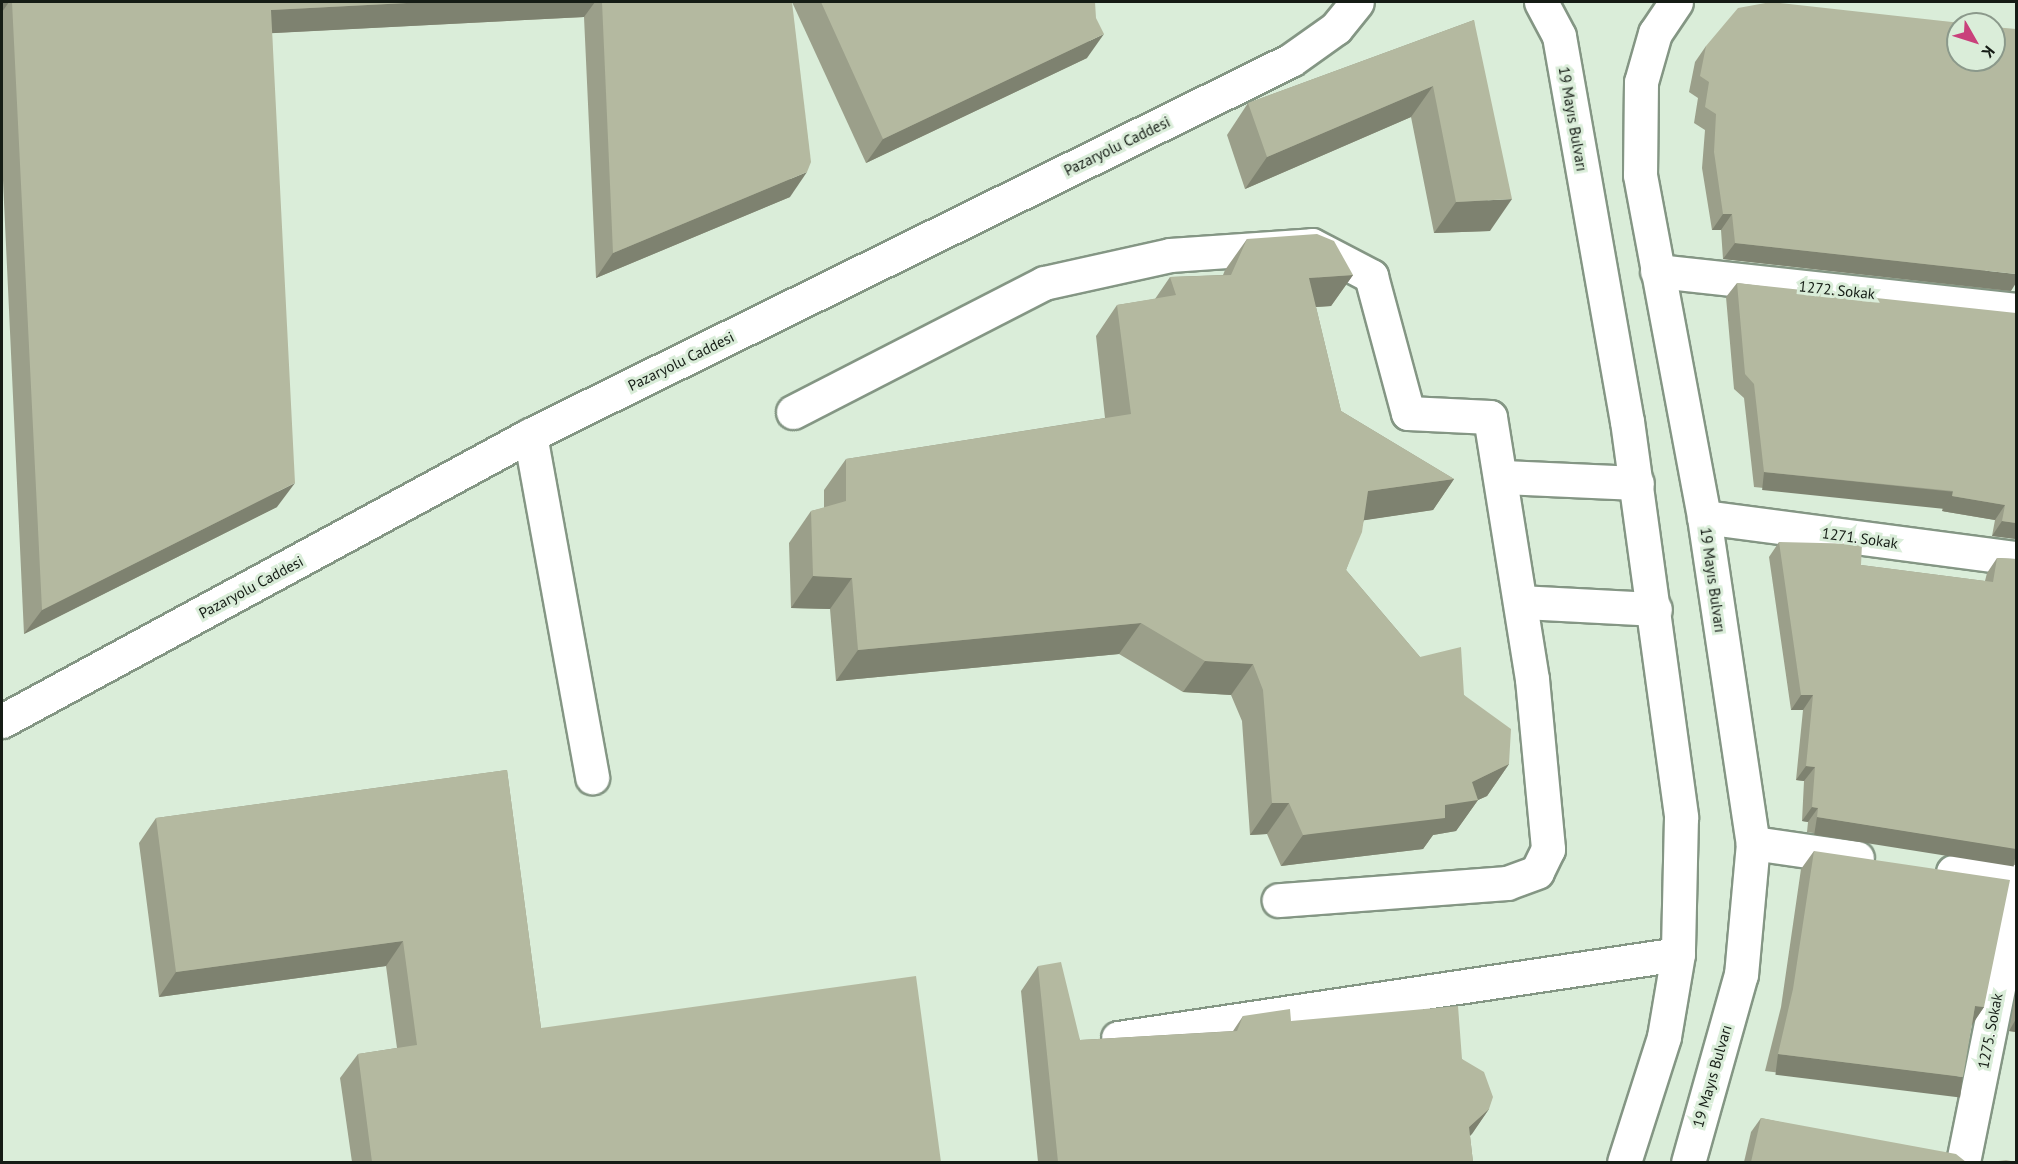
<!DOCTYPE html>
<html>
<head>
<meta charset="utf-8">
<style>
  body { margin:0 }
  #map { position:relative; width:2018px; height:1164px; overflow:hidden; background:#daedd9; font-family:"PT Sans",sans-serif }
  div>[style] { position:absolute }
  .roads { filter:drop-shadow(2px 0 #849684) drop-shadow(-2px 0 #849684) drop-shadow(0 2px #849684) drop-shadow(0 -2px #849684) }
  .minor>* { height:33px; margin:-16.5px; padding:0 16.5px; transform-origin:16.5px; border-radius:16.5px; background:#fff }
  .major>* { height:33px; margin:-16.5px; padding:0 16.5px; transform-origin:16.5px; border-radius:16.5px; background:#fff }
  .wall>* { inset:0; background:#9b9f8a }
  .shaded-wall>* { inset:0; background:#7e8270; transform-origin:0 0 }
  .building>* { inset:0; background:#b4b9a0 }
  span { translate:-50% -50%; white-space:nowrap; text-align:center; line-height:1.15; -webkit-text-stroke:6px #daedd9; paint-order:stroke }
  .street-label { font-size:15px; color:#151c15 }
  .frame { position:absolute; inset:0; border:3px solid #151c15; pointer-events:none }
  .north { position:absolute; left:1946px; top:12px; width:60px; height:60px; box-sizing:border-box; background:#daedd9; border:2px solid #8b998b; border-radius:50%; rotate:129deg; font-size:16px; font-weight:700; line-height:24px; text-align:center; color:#151c15 }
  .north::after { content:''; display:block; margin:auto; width:21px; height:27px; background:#c9407b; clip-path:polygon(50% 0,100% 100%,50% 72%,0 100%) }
</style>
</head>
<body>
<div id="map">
  <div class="roads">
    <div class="minor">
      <i style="left:1657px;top:271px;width:361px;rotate:6.2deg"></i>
      <i style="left:793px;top:412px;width:282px;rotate:-27.2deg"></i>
      <i style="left:1044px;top:283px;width:129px;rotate:-12.5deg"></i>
      <i style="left:1170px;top:255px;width:142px;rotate:-4deg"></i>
      <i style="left:1312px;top:245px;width:67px;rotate:27.7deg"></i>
      <i style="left:1371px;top:276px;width:142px;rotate:74.9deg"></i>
      <i style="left:1408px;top:413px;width:82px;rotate:2.8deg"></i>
      <i style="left:1490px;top:417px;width:265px;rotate:80.9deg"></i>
      <i style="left:1532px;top:679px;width:171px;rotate:84.6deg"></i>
      <i style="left:1548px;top:849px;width:25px;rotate:116deg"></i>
      <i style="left:1537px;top:872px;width:32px;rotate:160deg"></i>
      <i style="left:1507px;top:883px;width:229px;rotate:175.7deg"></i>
      <i style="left:530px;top:435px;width:348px;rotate:79.7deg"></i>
      <i style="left:1503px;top:477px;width:134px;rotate:2.6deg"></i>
      <i style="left:1704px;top:517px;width:315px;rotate:7.5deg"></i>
      <i style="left:1521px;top:602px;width:134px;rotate:3deg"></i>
      <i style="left:2px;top:721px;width:600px;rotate:-28.44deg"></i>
      <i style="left:530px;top:435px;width:848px;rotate:-26.23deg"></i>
      <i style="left:1291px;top:60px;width:55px;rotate:-35.4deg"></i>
      <i style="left:1336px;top:28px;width:33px;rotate:-51deg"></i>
      <i style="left:1753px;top:843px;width:105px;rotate:8.2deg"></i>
      <i style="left:1953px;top:872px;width:64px;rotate:8.1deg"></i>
      <i style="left:1118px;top:1038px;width:566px;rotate:-8.53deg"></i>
      <i style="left:1963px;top:1162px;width:268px;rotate:-78.6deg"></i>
    </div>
    <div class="major">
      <i style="left:1541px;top:2px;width:38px;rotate:62deg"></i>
      <i style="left:1559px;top:36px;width:391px;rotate:80deg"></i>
      <i style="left:1627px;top:421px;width:400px;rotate:82.2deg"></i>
      <i style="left:1681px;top:817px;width:137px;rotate:91.3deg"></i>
      <i style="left:1678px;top:954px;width:84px;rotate:99.6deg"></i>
      <i style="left:1664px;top:1037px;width:131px;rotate:107.7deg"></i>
      <i style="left:1676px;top:2px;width:37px;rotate:124deg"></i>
      <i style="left:1655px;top:33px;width:51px;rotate:105.9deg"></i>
      <i style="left:1641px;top:82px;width:93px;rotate:90.6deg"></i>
      <i style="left:1640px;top:175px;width:348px;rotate:79.4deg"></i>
      <i style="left:1704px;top:517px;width:330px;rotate:81.5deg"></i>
      <i style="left:1753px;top:843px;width:132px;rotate:95.2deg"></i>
      <i style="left:1741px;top:974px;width:195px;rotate:105.7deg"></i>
    </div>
  </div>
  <div class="wall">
    <i style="clip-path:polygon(2px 2px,792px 2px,790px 197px,596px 278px,584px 17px,272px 33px,277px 507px,24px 634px,2px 159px)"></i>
    <i style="clip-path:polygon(792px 2px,1095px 2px,1087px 58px,866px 163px)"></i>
    <i style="clip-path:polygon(1474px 20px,1490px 231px,1434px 233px,1411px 117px,1245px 189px,1227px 135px,1248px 103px)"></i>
    <i style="clip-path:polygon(1706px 46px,2011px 291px,1723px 259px,1721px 230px,1712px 230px,1702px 168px,1705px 130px,1694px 123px,1698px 98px,1689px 92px,1695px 62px)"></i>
    <i style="clip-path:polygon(1247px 239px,1353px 275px,1331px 306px,1316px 307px,1341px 411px,1454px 479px,1433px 510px,1364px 520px,1346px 570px,1420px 657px,1464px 695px,1509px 764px,1487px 796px,1478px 800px,1456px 831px,1433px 835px,1423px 849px,1281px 866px,1267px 834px,1250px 835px,1242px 721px,1231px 695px,1183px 692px,1119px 654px,836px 681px,830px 609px,791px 608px,789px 543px,811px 511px,824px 508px,824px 490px,846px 459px,1105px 418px,1096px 336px,1117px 305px,1155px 299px,1170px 277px,1223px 275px,1225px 270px)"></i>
    <i style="clip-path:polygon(1737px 283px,2016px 319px,2016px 539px,1992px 536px,1995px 520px,1942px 511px,1943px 506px,1754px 487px,1744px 398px,1734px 389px,1726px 297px)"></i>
    <i style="clip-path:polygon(1779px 542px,1861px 565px,1985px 581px,1987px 573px,1997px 558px,2016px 559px,2016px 865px,1807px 832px,1808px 822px,1802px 821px,1804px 781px,1796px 780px,1803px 710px,1791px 710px,1769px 557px)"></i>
    <i style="clip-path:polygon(507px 770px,541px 1028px,941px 1162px,352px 1162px,340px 1078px,358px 1054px,397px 1048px,386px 966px,159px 997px,139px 843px,156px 818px)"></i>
    <i style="clip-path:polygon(1814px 851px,1984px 1007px,1972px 1024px,1950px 1094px,1765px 1071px,1781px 1007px,1801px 869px)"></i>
    <i style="clip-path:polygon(1038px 966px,1080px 1040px,1233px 1031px,1243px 1016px,1291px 1021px,1462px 1059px,1489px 1109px,1470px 1136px,1473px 1162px,1038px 1162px,1021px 991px)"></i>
    <i style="clip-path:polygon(2016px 991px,2016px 1032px,2009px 1031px)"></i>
    <i style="clip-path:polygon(1761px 1118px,1966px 1162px,1744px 1162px,1751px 1132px)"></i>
  </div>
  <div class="shaded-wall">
    <i style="clip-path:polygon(2px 2px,9px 2px,2px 12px)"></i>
    <i style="clip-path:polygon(426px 2px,595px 2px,584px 17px,254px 34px,271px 10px)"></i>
    <i style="clip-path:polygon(1104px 34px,1087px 58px,866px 163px,883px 139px)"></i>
    <i style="clip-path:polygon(1433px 86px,1411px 117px,1245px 189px,1267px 157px)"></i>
    <i style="clip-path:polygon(807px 172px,790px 197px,596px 278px,613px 253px)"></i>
    <i style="clip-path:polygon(1512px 199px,1490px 231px,1434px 233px,1456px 202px)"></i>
    <i style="clip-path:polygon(1723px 214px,1732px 214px,1721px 230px,1712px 230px)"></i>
    <i style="clip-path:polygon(1735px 243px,2016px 274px,2016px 283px,2011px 291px,1723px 259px)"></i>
    <i style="clip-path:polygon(1353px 275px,1331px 306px,1287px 309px,1309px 278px)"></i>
    <i style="left:1764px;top:472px;width:190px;height:18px;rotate:6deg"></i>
    <i style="clip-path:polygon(1454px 479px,1433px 510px,1346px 523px,1368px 491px)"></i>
    <i style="clip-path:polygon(295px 483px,277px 507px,24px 634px,42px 610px)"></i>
    <i style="clip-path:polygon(1952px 496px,2005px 505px,1995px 520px,1942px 511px)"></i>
    <i style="clip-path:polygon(2002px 521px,2016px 523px,2016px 539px,1992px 536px)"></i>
    <i style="clip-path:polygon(813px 576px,852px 578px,830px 609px,791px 608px)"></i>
    <i style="clip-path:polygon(1141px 623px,1119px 654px,836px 681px,858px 650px)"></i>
    <i style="clip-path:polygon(1205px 661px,1253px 664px,1231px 695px,1183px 692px)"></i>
    <i style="clip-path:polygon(1801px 695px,1813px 695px,1803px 710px,1791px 710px)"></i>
    <i style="clip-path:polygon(1509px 764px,1487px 796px,1478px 800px,1456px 831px,1433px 835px,1423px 849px,1281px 866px,1303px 835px,1445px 805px,1472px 782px)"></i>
    <i style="clip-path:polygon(1806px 766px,1815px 767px,1804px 781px,1796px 780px)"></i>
    <i style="clip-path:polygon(1272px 803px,1289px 803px,1267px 834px,1250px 835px)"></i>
    <i style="clip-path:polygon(1812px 807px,1818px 808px,1808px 822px,1802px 821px)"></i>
    <i style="left:1817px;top:817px;width:202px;height:18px;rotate:9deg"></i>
    <i style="clip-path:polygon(403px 941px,386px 966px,159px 997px,176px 972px)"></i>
    <i style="clip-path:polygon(1975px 1006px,1984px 1007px,1972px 1025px)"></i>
    <i style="clip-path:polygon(2016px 1019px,2016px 1032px,2009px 1031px)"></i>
    <i style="left:1778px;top:1054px;width:186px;height:21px;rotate:7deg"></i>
    <i style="clip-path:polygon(1489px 1109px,1472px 1134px,1452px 1152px,1469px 1127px)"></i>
  </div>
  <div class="building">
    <i style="clip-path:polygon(12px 2px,426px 2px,271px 10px,295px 483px,42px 610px)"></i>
    <i style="clip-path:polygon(602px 2px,792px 2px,811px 162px,807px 172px,613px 253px)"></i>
    <i style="clip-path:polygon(821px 2px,1095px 2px,1096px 18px,1104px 34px,883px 139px)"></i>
    <i style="clip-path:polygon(1771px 2px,1970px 24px,1958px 24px,1958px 60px,1994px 60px,1994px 27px,2016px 29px,2016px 274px,1735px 243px,1732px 214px,1723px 214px,1714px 152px,1716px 114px,1705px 107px,1709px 82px,1700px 76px,1706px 46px,1738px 8px)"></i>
    <i style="clip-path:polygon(1474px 20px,1512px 199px,1456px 202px,1433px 86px,1267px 157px,1248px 103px)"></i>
    <i style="clip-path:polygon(1317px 234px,1334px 241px,1353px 275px,1309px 278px,1341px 411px,1454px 479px,1368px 491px,1362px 532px,1346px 570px,1420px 657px,1461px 647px,1464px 695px,1511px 729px,1509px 764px,1472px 782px,1478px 800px,1445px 805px,1445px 818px,1303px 835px,1289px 803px,1272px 803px,1263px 690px,1253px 664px,1205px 661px,1141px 623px,858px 650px,852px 578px,813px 576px,811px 511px,846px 501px,846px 459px,1131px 414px,1117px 305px,1176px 295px,1170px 277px,1231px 275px,1247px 239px)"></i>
    <i style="clip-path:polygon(1737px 283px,2016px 313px,2015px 319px,2016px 319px,2016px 523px,2002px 521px,2005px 505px,1952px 496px,1953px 491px,1764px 472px,1754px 384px,1745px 374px)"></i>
    <i style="clip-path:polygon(1779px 542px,1862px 544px,1861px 565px,1993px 582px,1997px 558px,2016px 559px,2016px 849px,1817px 817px,1818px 808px,1812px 807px,1815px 767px,1806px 766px,1813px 695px,1801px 695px)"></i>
    <i style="clip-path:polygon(507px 770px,541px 1028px,916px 976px,941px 1162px,372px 1162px,358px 1054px,417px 1045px,403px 941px,176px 972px,156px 818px)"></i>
    <i style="clip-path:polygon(1814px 851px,2010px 880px,1984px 1007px,1975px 1006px,1963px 1077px,1778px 1054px,1793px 989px)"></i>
    <i style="clip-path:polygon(1061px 962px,1080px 1040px,1237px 1031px,1243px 1016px,1290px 1009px,1291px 1021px,1458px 1006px,1462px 1059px,1484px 1072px,1493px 1097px,1489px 1109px,1469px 1127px,1473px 1162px,1058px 1162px,1038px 966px)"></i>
    <i style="clip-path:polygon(1761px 1118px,1956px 1154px,1966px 1162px,1751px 1162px)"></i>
    <i style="clip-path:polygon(2006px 1160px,2016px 1162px,1991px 1162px)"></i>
  </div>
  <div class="street-label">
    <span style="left:1573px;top:119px;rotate:80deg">19 Mayıs Bulvarı</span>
    <span style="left:1117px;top:146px;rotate:-26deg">Pazaryolu Caddesi</span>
    <span style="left:1837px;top:290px;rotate:6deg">1272. Sokak</span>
    <span style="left:681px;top:361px;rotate:-26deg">Pazaryolu Caddesi</span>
    <span style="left:1860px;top:538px;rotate:8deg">1271. Sokak</span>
    <span style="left:1713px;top:580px;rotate:82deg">19 Mayıs Bulvarı</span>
    <span style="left:251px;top:587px;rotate:-28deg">Pazaryolu Caddesi</span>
    <span style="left:1990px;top:1031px;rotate:-79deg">1275. Sokak</span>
    <span style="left:1712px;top:1076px;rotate:-74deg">19 Mayıs Bulvarı</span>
  </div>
  <div class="frame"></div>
  <div class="north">K</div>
</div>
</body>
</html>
